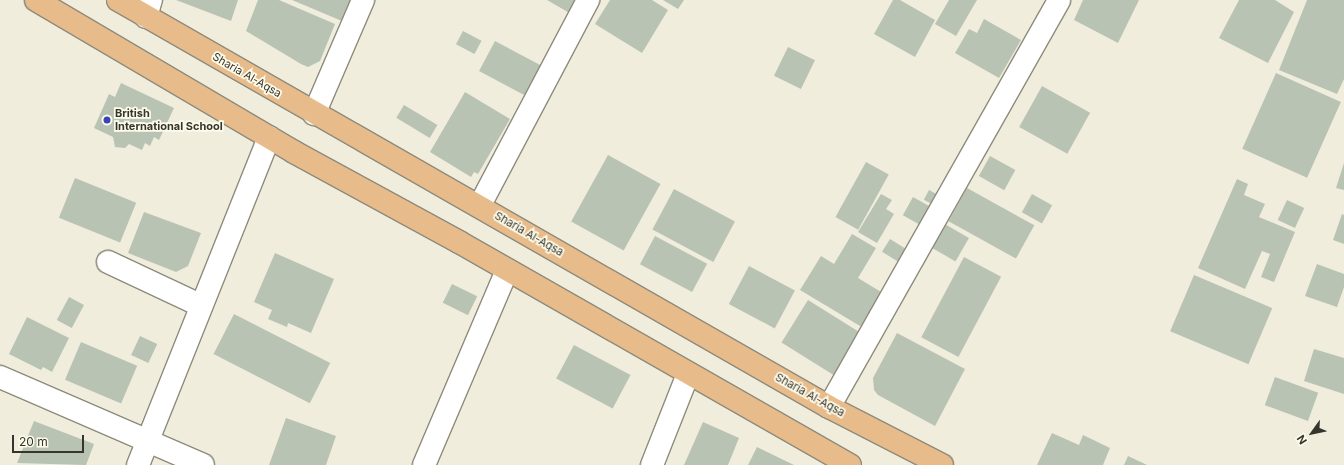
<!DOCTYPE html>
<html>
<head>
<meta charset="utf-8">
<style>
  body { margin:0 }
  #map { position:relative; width:1344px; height:465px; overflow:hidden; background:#f0eddc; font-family:Inter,sans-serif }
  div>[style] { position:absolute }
  .building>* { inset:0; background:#b9c3b4; transform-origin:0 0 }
  .roads { filter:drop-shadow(1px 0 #8e8b7c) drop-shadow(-1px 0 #8e8b7c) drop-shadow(0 1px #8e8b7c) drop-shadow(0 -1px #8e8b7c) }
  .minor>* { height:22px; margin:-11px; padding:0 11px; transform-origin:11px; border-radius:11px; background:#fff }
  .major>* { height:22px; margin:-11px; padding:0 11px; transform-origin:11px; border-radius:11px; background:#e8bb8b }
  .dots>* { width:11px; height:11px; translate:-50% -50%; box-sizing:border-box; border:2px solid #fdfbe9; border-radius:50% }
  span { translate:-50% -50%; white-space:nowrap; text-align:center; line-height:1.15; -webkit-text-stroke:3.5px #fdfbe9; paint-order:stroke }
  .street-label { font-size:11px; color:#35342d }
  .poi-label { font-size:11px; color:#35342d; font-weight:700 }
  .left { translate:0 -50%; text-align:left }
  .north { position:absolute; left:1292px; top:413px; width:40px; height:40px; -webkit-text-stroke:3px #fdfbe9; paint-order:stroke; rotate:237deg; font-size:11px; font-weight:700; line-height:16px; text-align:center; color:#35342d }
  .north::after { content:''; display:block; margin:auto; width:14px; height:18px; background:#35342d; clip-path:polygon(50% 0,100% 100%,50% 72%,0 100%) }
  .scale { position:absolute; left:12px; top:435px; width:72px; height:18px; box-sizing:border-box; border:2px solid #35342d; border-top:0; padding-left:5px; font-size:12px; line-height:14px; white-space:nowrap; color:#35342d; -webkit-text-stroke:3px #fdfbe9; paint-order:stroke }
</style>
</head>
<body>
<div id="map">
  <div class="building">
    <i style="clip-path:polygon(176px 0,238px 0,231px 21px)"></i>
    <i style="clip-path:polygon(258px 0,279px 0,335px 24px,320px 61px,308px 67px,301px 64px,246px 31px)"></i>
    <i style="clip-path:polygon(292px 0,351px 0,342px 21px)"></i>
    <i style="clip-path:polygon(547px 0,581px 0,573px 15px)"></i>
    <i style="clip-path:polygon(610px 0,652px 0,668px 10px,642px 53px,595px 24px)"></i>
    <i style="clip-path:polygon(663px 0,684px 0,678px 9px)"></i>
    <i style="clip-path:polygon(893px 0,900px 0,935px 20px,915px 57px,874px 34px)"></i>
    <i style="clip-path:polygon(949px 0,977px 0,956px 36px,935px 24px)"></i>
    <i style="clip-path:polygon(1083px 0,1139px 0,1118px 43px,1074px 20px)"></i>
    <i style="clip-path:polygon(1239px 0,1275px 0,1294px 12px,1268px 63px,1219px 38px)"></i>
    <i style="clip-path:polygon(1307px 0,1344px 0,1344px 79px,1337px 94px,1279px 70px)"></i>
    <i style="clip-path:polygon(984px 19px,1021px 40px,999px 78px,955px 53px,969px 29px,977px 33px)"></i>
    <i style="left:463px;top:31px;width:21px;height:15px;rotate:28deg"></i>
    <i style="left:495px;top:41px;width:55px;height:34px;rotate:28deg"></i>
    <i style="left:788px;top:47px;width:30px;height:32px;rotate:26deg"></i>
    <i style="left:1276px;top:73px;width:71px;height:83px;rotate:24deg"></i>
    <i style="clip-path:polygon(121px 83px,174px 108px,159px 140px,154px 137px,150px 146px,145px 143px,142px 150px,129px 144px,125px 148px,115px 147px,113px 137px,94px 128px,109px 94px,115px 97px)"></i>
    <i style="left:1042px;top:86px;width:55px;height:47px;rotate:29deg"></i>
    <i style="clip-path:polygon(465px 92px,510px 119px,478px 174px,474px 172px,471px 177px,430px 152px)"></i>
    <i style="left:404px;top:105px;width:39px;height:15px;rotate:31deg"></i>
    <i style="left:608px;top:155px;width:60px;height:76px;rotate:29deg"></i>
    <i style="left:990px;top:156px;width:29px;height:23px;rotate:29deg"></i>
    <i style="left:866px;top:162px;width:26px;height:63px;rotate:29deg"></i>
    <i style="clip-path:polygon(1344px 163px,1344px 190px,1336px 188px)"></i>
    <i style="left:75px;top:178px;width:66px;height:43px;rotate:22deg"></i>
    <i style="clip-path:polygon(1237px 179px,1248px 184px,1244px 195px,1265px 204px,1259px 217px,1295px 232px,1274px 282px,1261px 277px,1270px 254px,1262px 251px,1245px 289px,1198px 268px)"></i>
    <i style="left:967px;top:188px;width:77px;height:38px;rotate:29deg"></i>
    <i style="left:674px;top:189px;width:69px;height:46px;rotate:28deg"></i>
    <i style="left:929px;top:190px;width:15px;height:11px;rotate:28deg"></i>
    <i style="clip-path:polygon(881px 194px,892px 200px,886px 209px,894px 214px,877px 243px,858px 232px)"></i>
    <i style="left:1032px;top:194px;width:23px;height:21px;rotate:29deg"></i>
    <i style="left:913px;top:197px;width:23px;height:21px;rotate:29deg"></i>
    <i style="left:1287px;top:200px;width:19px;height:22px;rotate:25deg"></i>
    <i style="clip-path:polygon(144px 212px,201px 233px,188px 266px,176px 272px,128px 253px)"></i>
    <i style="clip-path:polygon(1342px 214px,1344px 215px,1344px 244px,1333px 240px)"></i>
    <i style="left:943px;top:223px;width:30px;height:27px;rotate:30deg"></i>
    <i style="clip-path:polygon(852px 234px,876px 248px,858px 278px,886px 295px,865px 329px,800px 290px,821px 256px,834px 264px)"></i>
    <i style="left:655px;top:236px;width:59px;height:32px;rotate:28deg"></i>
    <i style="left:890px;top:239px;width:19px;height:15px;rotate:32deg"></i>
    <i style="clip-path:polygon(275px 253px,334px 279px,311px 333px,288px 323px,287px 327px,268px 319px,272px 310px,254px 302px)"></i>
    <i style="left:964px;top:257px;width:42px;height:91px;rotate:28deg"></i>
    <i style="clip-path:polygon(1317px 264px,1344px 274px,1344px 287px,1337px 307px,1305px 296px)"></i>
    <i style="left:749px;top:266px;width:52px;height:43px;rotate:28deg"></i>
    <i style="left:1194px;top:275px;width:85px;height:61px;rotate:23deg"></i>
    <i style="left:452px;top:284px;width:28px;height:21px;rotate:26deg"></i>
    <i style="left:69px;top:297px;width:17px;height:26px;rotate:28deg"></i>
    <i style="left:808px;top:300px;width:67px;height:50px;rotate:32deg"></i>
    <i style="left:234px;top:314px;width:108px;height:45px;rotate:27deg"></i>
    <i style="clip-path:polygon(27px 317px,69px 338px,52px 372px,43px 367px,41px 370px,9px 354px)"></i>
    <i style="clip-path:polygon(897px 333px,965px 369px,935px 426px,878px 395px,874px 390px,873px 378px)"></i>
    <i style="left:140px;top:336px;width:19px;height:21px;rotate:25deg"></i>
    <i style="left:81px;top:342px;width:61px;height:41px;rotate:23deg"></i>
    <i style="left:574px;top:345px;width:64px;height:38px;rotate:28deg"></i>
    <i style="clip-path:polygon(1314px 349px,1344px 358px,1344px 394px,1304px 381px)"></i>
    <i style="left:1275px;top:377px;width:46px;height:30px;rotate:20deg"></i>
    <i style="clip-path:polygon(286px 418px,336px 436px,326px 465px,269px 465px)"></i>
    <i style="clip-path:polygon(34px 421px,94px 444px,86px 465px,17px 463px)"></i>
    <i style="clip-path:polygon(703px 422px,739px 438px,728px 465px,684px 465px)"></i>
    <i style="clip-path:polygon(1052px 433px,1079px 445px,1083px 435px,1110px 448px,1103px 465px,1037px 465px)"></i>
    <i style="clip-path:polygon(757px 447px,794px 465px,748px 465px)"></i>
    <i style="clip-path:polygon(1128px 456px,1147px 465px,1124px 465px)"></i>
  </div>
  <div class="roads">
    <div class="minor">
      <i style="left:146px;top:17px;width:18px;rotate:-74deg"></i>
      <i style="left:314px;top:114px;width:124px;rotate:-66.7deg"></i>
      <i style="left:480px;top:205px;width:232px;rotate:-62.2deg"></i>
      <i style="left:108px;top:262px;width:102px;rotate:25.1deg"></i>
      <i style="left:0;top:377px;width:221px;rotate:23.4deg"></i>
      <i style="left:829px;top:407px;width:467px;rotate:-60.5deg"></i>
      <i style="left:138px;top:465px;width:353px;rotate:-68.2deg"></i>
      <i style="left:424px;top:465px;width:212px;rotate:-66.9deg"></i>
      <i style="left:652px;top:465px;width:98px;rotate:-68.4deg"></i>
    </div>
    <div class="major">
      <i style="left:36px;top:0;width:299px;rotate:30.5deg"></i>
      <i style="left:294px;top:152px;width:188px;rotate:28.6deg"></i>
      <i style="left:459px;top:242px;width:450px;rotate:29.7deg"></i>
      <i style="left:118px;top:0;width:819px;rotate:29.79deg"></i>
      <i style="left:829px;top:407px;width:127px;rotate:27.2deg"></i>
    </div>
  </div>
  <div class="dots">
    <i style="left:107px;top:120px;background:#3845b8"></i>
  </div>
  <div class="street-label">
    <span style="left:247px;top:75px;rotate:30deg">Sharia Al-Aqsa</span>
    <span style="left:529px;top:234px;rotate:30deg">Sharia Al-Aqsa</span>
    <span style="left:810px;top:395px;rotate:29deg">Sharia Al-Aqsa</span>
  </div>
  <div class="poi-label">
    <span class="left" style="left:115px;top:120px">British<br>International School</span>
  </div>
  <div class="north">N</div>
  <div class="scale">20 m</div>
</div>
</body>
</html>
